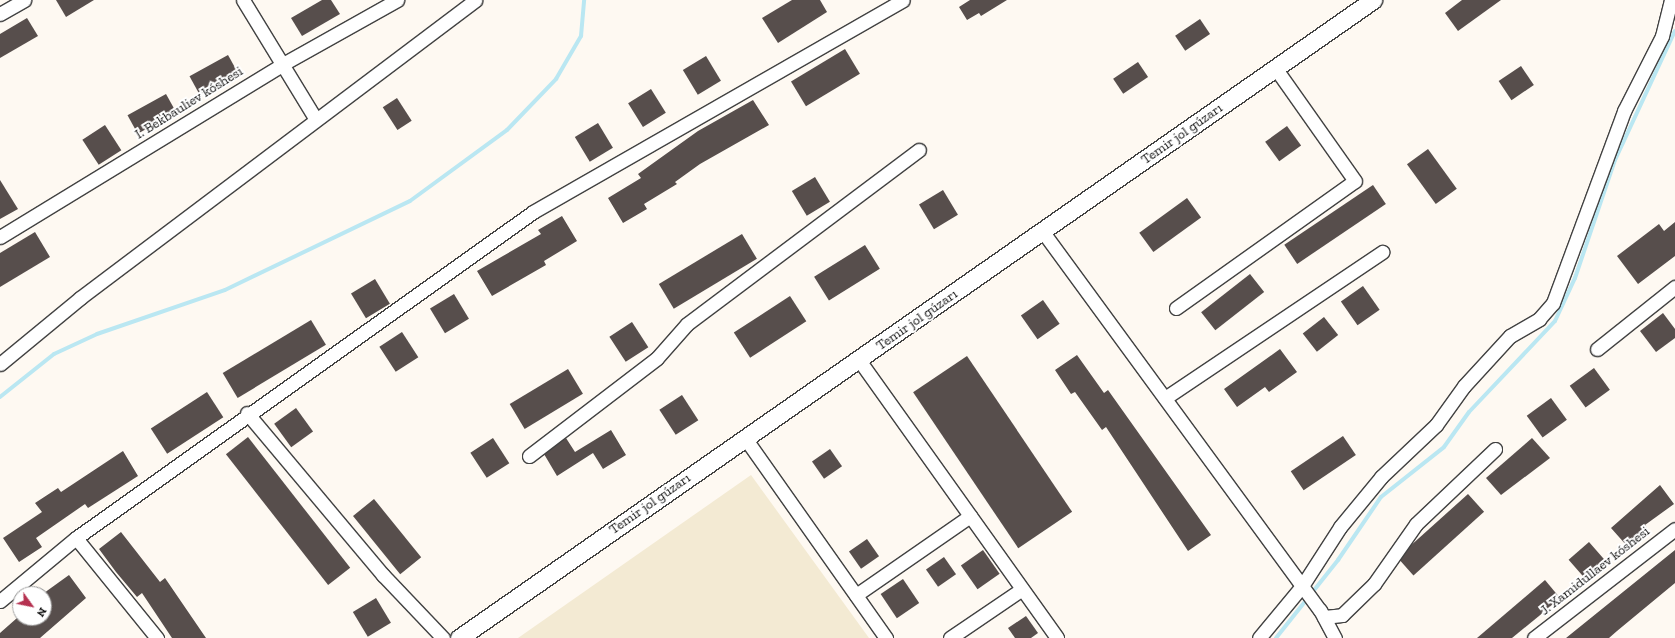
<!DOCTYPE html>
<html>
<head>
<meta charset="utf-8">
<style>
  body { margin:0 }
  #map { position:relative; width:1675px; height:638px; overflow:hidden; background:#fef9f2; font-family:"Zilla Slab",serif }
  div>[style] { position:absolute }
  .farmland>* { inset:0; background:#f3ead3 }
  .stream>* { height:4px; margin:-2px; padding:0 2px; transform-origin:2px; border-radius:2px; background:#bae7f2 }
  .building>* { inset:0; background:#574e4c; transform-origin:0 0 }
  .roads { filter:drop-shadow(1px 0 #424242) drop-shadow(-1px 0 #424242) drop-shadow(0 1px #424242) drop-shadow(0 -1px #424242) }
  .minor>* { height:13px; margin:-6.5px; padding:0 6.5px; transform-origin:6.5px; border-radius:6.5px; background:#fff }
  .tertiary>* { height:17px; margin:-8.5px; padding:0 8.5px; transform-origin:8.5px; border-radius:8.5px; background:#fff }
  span { translate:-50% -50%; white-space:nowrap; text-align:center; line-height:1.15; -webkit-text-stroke:4px #fff; paint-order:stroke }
  .street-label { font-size:14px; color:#0f0f0f }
  .north { position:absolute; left:12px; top:586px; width:40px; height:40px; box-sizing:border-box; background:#fff; border:1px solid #9f9f9f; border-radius:50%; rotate:123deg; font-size:11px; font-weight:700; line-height:16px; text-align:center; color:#0f0f0f }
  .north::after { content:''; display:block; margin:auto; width:14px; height:18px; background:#b53150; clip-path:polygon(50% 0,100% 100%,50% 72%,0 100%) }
</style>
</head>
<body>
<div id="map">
  <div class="farmland">
    <i style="clip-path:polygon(751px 475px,869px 638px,518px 638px)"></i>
  </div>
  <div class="stream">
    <i style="left:0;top:397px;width:69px;rotate:-38.5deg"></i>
    <i style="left:54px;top:354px;width:47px;rotate:-24.9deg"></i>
    <i style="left:97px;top:334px;width:135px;rotate:-19deg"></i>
    <i style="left:225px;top:290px;width:205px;rotate:-25.7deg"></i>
    <i style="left:410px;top:201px;width:120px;rotate:-36.2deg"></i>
    <i style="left:507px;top:130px;width:71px;rotate:-46.1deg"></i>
    <i style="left:556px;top:79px;width:50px;rotate:-59.8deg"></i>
    <i style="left:581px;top:36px;width:36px;rotate:-85deg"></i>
    <i style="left:1276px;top:638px;width:100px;rotate:-51.5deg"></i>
    <i style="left:1338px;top:560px;width:76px;rotate:-55.7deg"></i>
    <i style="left:1381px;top:497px;width:80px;rotate:-38.4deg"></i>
    <i style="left:1444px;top:447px;width:43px;rotate:-54.5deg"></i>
    <i style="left:1469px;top:412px;width:125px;rotate:-46.6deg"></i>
    <i style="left:1555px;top:321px;width:47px;rotate:-65.1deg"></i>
    <i style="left:1575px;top:278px;width:125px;rotate:-71.3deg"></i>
    <i style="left:1615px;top:160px;width:142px;rotate:-65.1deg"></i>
  </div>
  <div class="building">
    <i style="clip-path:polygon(56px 0,94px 0,66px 17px)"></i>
    <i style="clip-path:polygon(322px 0,331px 0,340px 14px,302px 36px,291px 18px)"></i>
    <i style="clip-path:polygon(792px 0,820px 0,827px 12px,778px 43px,762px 18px)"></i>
    <i style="clip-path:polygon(970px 0,1007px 0,981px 16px,979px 13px,967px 20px,959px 7px)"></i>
    <i style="clip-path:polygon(1462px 0,1501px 0,1458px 31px,1445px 13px)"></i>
    <i style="clip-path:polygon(27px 18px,38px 36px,0 58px,0 34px)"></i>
    <i style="left:1200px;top:19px;width:18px;height:30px;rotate:56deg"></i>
    <i style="left:845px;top:49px;width:29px;height:63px;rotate:59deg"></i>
    <i style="left:228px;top:55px;width:21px;height:44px;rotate:61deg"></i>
    <i style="left:706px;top:56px;width:29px;height:27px;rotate:59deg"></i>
    <i style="left:1138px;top:62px;width:18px;height:30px;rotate:56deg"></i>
    <i style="left:1521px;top:66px;width:23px;height:27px;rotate:56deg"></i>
    <i style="left:651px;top:89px;width:28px;height:27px;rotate:58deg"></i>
    <i style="left:166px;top:94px;width:21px;height:44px;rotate:61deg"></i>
    <i style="left:397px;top:98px;width:27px;height:17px;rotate:57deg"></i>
    <i style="clip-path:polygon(753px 100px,769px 125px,700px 164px,675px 182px,677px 184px,644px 204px,647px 209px,623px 223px,608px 198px,641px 178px,638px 174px,698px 131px)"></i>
    <i style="left:598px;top:123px;width:29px;height:27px;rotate:59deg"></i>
    <i style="left:105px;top:125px;width:30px;height:27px;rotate:57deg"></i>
    <i style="left:1287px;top:126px;width:24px;height:27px;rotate:54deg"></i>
    <i style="left:1428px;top:149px;width:49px;height:26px;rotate:54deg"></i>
    <i style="left:815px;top:177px;width:29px;height:27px;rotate:59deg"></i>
    <i style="clip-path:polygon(0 180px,18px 209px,0 219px)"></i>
    <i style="left:1373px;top:185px;width:23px;height:107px;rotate:56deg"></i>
    <i style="left:943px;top:190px;width:29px;height:28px;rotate:59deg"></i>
    <i style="left:1187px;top:198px;width:24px;height:59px;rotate:54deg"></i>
    <i style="clip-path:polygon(562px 216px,577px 241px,544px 261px,546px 265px,492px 296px,477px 271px,541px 234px,538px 230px)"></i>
    <i style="clip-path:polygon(1675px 222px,1675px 256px,1638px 284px,1617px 256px,1659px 224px,1664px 231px)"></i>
    <i style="clip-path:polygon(35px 232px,50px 257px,0 287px,0 253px)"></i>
    <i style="left:742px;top:234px;width:29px;height:97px;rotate:59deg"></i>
    <i style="left:865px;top:245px;width:28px;height:60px;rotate:58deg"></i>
    <i style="left:1250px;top:274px;width:23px;height:62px;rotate:52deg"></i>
    <i style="left:375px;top:279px;width:29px;height:28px;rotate:59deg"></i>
    <i style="left:1363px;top:286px;width:29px;height:27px;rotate:55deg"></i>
    <i style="left:454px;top:294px;width:29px;height:28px;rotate:59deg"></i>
    <i style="left:790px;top:296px;width:30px;height:67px;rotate:57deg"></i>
    <i style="left:1043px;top:300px;width:29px;height:27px;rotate:55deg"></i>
    <i style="clip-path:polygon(1663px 313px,1675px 329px,1675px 338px,1656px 352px,1640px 331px)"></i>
    <i style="left:1324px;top:317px;width:23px;height:27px;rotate:52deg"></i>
    <i style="left:311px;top:320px;width:29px;height:103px;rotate:59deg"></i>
    <i style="left:632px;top:322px;width:30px;height:27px;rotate:57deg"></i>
    <i style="left:402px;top:332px;width:30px;height:27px;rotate:57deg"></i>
    <i style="clip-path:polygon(1280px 349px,1297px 372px,1269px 392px,1265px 387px,1237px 407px,1224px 389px)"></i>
    <i style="clip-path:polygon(1077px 355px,1104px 393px,1108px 390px,1211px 535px,1188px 551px,1106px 427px,1102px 430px,1075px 392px,1071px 394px,1055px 370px)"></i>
    <i style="left:967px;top:356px;width:188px;height:65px;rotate:56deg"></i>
    <i style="left:1594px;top:368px;width:27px;height:30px;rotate:54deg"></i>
    <i style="left:568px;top:369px;width:29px;height:68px;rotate:59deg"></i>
    <i style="left:207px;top:392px;width:30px;height:67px;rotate:57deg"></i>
    <i style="left:682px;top:395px;width:30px;height:27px;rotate:57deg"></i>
    <i style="left:1551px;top:398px;width:27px;height:30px;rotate:54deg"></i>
    <i style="left:296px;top:408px;width:29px;height:27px;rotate:54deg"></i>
    <i style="clip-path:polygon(611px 430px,626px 455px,603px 469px,593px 453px,557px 476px,544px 454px,566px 438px,575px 452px)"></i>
    <i style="left:1343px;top:436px;width:23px;height:63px;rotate:56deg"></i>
    <i style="left:248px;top:437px;width:166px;height:28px;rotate:52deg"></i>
    <i style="left:493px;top:438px;width:30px;height:27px;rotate:57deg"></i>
    <i style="clip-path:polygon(1532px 438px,1550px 458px,1501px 495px,1486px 478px)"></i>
    <i style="left:830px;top:449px;width:21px;height:22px;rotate:55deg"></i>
    <i style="clip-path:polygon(123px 451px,138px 476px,88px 508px,85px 504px,36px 538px,42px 547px,19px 562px,3px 538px,42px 512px,35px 503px,58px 488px,61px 492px)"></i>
    <i style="clip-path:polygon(1660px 485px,1674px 504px,1645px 525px,1647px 528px,1627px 546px,1611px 528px)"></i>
    <i style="left:1468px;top:494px;width:24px;height:95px;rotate:48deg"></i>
    <i style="left:374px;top:499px;width:75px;height:27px;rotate:51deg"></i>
    <i style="clip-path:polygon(121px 532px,160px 582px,165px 578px,206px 638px,172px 638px,142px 593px,137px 597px,116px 572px,99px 549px)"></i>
    <i style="left:867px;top:539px;width:21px;height:22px;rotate:55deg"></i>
    <i style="left:1589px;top:542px;width:23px;height:27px;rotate:49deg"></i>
    <i style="left:983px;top:550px;width:29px;height:27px;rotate:55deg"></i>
    <i style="clip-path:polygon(1675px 550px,1675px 583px,1617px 631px,1609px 638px,1566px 638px)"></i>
    <i style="left:944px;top:557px;width:21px;height:22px;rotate:55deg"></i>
    <i style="clip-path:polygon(69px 575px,86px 598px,40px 638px,0 638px,0 633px,17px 618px,44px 618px,44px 593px)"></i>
    <i style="left:903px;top:579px;width:29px;height:27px;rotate:56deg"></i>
    <i style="clip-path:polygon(1545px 580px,1560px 598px,1539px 616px,1512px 638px,1477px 638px)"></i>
    <i style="left:376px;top:598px;width:29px;height:27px;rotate:59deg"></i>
    <i style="clip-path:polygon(1026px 616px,1038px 633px,1031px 638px,1015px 638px,1008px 628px)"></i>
  </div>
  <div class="roads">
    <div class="minor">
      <i style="left:243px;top:0;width:138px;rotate:58.6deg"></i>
      <i style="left:0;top:14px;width:28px;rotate:-30deg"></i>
      <i style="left:1043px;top:232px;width:469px;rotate:53.8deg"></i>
      <i style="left:1320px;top:610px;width:32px;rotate:62deg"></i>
      <i style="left:0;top:237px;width:332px;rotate:-31.4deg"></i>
      <i style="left:283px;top:64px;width:131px;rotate:-29.3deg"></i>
      <i style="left:1176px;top:308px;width:219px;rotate:-35.4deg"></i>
      <i style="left:1355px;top:181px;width:137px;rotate:-125.2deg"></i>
      <i style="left:1597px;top:349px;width:100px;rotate:-38.5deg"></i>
      <i style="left:859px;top:360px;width:341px;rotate:54.5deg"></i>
      <i style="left:0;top:364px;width:104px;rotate:-39.5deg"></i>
      <i style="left:80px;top:298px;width:495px;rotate:-37deg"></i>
      <i style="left:1165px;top:398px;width:262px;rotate:-33.9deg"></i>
      <i style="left:247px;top:413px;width:212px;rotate:50deg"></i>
      <i style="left:383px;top:575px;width:87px;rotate:46.4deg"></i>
      <i style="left:745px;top:438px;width:245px;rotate:54.8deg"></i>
      <i style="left:529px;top:456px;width:161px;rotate:-37.4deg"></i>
      <i style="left:657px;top:358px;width:45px;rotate:-48.6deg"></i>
      <i style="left:687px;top:324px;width:290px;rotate:-36.9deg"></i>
      <i style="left:76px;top:538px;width:129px;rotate:51deg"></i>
      <i style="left:856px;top:595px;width:139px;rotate:-34.7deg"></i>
      <i style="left:0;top:601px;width:99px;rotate:-39.7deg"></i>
      <i style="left:76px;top:538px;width:561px;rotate:-35.5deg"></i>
      <i style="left:533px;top:212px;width:426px;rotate:-29.8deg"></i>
      <i style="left:1324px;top:617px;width:18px;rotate:-6deg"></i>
      <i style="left:1342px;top:615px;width:45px;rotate:-44.1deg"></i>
      <i style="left:1374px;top:584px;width:73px;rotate:-55deg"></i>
      <i style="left:1416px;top:524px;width:109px;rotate:-43.5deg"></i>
      <i style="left:950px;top:638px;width:87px;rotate:-34.2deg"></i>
      <i style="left:1259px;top:638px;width:67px;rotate:-50.4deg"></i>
      <i style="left:1302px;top:586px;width:70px;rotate:-57.2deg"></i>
      <i style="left:1340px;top:527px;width:65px;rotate:-50.6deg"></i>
      <i style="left:1381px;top:477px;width:76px;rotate:-43.4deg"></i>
      <i style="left:1436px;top:425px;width:48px;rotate:-54.3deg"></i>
      <i style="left:1464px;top:386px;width:68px;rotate:-47.4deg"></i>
      <i style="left:1510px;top:336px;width:34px;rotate:-30deg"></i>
      <i style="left:1539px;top:319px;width:21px;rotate:-49deg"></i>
      <i style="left:1553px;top:303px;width:205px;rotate:-69.7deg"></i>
      <i style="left:1624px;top:111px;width:84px;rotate:-63.1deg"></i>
      <i style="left:1662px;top:36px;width:37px;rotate:-76deg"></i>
      <i style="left:1534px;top:638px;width:178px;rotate:-37.7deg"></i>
    </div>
    <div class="tertiary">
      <i style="left:459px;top:638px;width:1115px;rotate:-34.92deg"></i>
    </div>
  </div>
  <div class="street-label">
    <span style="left:189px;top:103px;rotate:-32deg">I. Bekbauliev kóshesi</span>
    <span style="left:1182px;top:134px;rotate:-35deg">Temir jol gúzarı</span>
    <span style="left:917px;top:320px;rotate:-35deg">Temir jol gúzarı</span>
    <span style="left:650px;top:504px;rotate:-35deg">Temir jol gúzarı</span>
    <span style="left:1595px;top:571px;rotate:-38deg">J. Xamidullaev kóshesi</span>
  </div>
  <div class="north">N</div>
</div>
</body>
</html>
